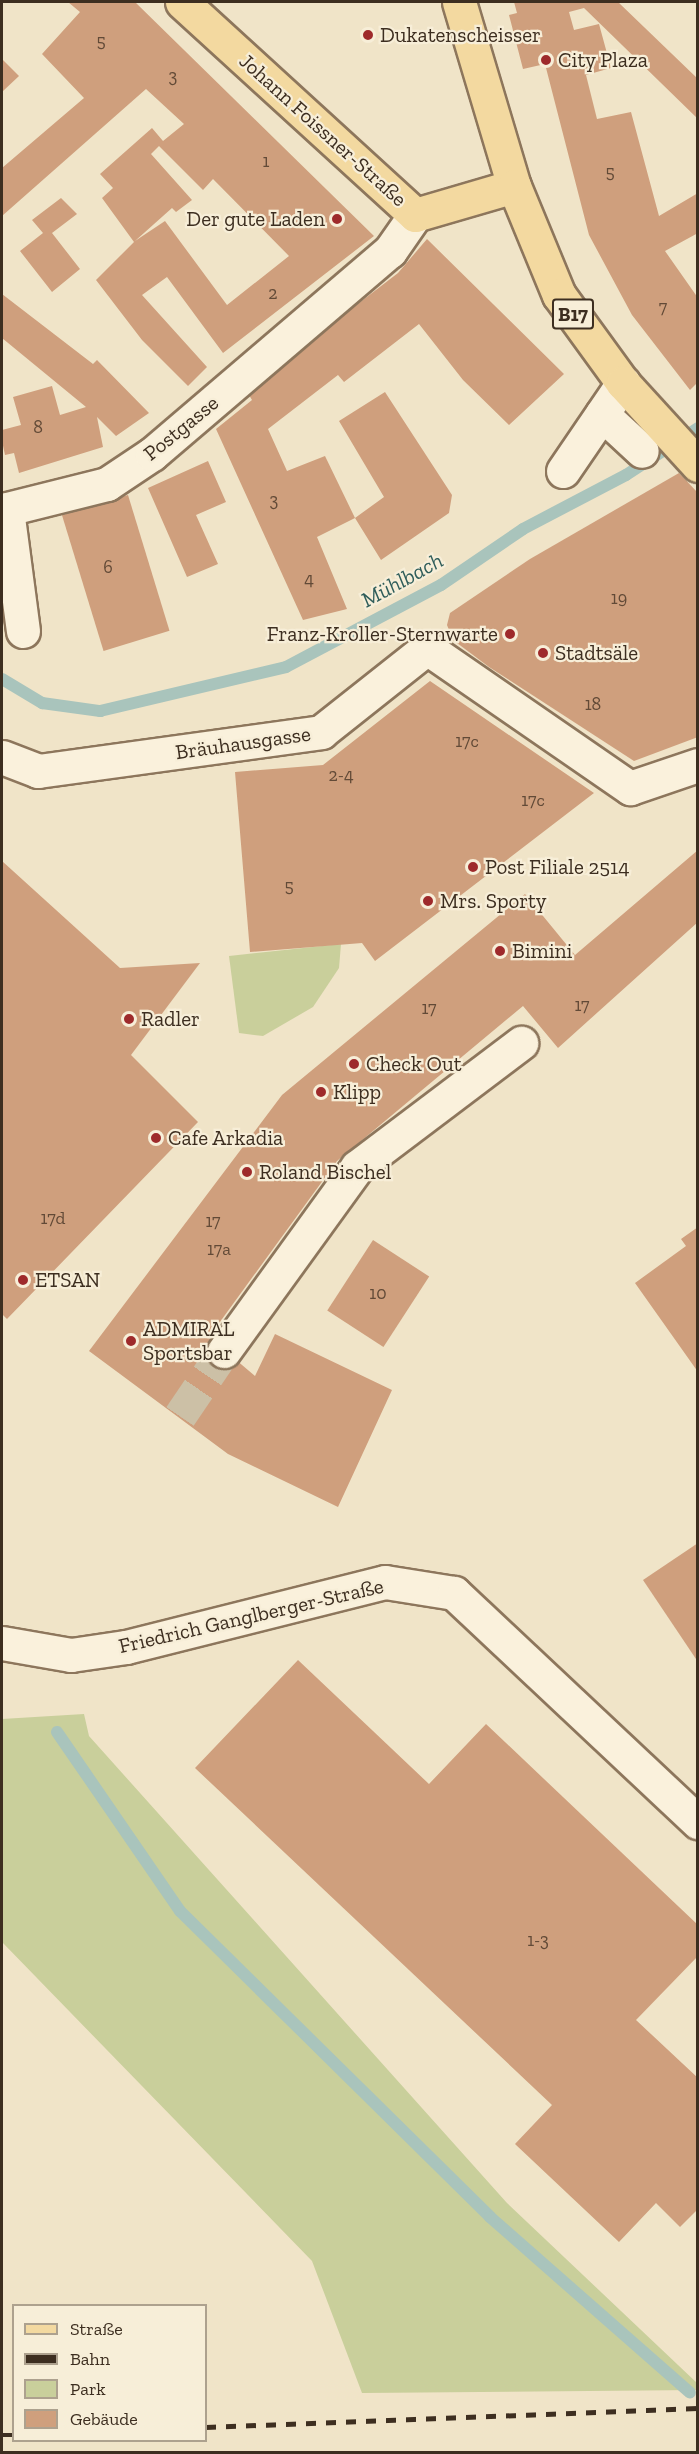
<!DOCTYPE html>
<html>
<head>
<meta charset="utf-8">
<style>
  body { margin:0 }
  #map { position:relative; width:699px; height:2454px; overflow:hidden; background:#f0e4c8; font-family:"Zilla Slab",serif }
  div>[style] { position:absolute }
  .green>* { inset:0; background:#c9cf9b }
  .stream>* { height:12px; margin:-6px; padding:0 6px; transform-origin:6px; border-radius:6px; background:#a9c4bc }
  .building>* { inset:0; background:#cf9f7d; transform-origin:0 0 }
  .minor-tunnel>* { height:33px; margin-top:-16.5px; transform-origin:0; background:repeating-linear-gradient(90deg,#ccc0a6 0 33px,transparent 0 49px) }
  .roads { filter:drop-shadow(2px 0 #8d765c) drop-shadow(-2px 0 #8d765c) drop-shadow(0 2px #8d765c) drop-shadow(0 -2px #8d765c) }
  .minor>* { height:33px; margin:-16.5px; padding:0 16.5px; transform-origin:16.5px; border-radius:16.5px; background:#faf1dc }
  .major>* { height:33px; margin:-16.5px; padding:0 16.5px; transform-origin:16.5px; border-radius:16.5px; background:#f3d9a0 }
  .rail>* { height:4.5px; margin-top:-2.25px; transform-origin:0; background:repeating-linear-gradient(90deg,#3d2e20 0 10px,transparent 0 20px) }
  .dots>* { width:16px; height:16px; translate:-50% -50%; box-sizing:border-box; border:3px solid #f7eed8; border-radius:50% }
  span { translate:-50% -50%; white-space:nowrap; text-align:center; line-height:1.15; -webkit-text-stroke:4.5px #f7eed8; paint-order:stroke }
  .number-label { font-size:18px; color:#624a37 }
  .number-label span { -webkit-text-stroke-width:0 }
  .shield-label span { padding:2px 4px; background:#f7eed8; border:2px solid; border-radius:4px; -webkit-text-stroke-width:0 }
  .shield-label { font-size:20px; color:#3d2e20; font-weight:700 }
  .poi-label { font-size:21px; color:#3d2e20 }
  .left { translate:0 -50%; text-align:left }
  .right { translate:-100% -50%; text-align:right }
  .street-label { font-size:21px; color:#3d2e20 }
  .water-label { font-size:22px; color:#2f5d5a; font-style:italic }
  .frame { position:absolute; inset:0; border:3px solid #3d2e20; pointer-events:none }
  .legend { position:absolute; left:12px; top:2304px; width:195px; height:138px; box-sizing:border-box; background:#f7eed8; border:2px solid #ada18e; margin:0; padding:8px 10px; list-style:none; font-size:18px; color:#3d2e20 }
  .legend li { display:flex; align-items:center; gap:12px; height:30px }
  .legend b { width:30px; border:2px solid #ada18e }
</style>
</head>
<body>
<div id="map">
  <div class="green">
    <i style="clip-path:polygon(341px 944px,339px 968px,313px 1007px,263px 1036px,239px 1033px,229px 956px)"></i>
    <i style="clip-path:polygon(84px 1714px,89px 1736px,507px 2203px,697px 2383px,697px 2390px,362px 2393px,312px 2261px,2px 1942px,2px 1719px)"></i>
  </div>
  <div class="stream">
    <i style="left:2px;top:679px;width:47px;rotate:31deg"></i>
    <i style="left:42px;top:703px;width:59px;rotate:7.9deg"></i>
    <i style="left:100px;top:711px;width:191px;rotate:-13.3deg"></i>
    <i style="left:286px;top:667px;width:175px;rotate:-27.9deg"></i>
    <i style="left:441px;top:585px;width:99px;rotate:-34.3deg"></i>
    <i style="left:523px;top:529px;width:116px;rotate:-27.7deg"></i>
    <i style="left:626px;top:475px;width:86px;rotate:-33.1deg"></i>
    <i style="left:57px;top:1732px;width:217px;rotate:55.5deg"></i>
    <i style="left:180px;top:1911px;width:436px;rotate:44.6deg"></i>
    <i style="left:490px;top:2217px;width:266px;rotate:41.3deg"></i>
  </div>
  <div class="building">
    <i style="clip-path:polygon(evenodd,68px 2px,135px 2px,374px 236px,223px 353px,167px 277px,142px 295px,207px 367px,188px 386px,142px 340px,96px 280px,134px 242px,102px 198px,113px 188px,100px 174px,152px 128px,163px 141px,184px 124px,146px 89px,2px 216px,2px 168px,84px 98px,42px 54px,80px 12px,68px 2px,159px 146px,203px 190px,213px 179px,289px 256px,227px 305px,165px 221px,135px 241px,172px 208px,176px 212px,192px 200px,151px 154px,159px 146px)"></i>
    <i style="clip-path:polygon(514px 2px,618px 2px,698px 79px,698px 119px,584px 8px,569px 12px,574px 30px,599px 24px,611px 68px,586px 75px,597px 119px,631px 112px,659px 216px,698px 193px,698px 233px,665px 251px,698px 298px,698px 382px,690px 390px,632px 315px,589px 235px,545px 64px,523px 69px,509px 15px,517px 13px)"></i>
    <i style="clip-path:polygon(2px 59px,19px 76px,2px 92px)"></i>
    <i style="clip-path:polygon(61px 198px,77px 214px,52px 233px,80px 269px,52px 292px,20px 251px,43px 233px,32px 220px)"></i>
    <i style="clip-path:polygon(427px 239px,564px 374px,509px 425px,463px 380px,419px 324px,344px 382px,338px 375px,268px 429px,287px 471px,325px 456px,355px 518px,317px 537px,347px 609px,303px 620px,216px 429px,252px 400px,246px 390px,398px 273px)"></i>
    <i style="clip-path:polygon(2px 294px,93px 364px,97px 360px,149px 413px,116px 436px,97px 417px,103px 447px,19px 473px,14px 453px,5px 455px,2px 441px,2px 430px,21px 425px,13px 397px,52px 386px,60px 415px,86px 407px,2px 338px)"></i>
    <i style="clip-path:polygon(385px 392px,452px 495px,449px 513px,381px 560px,355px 518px,384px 497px,339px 421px)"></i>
    <i style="clip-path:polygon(208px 461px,226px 502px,196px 515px,218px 564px,187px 577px,148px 488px)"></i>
    <i style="clip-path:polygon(679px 473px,698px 493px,698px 737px,634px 761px,489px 667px,453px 640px,447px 625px,450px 613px,530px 559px)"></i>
    <i style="left:128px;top:495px;width:142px;height:69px;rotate:73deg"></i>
    <i style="clip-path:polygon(430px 681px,594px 793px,375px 961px,362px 943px,250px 952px,235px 772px,323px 765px)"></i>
    <i style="clip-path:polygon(698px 850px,698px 922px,558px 1048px,523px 1006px,337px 1161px,209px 1337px,255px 1376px,275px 1334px,392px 1390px,338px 1507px,228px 1454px,89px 1351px,282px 1095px,525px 894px,575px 955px)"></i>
    <i style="clip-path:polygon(2px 861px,120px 968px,200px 963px,131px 1055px,198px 1122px,7px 1319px,2px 1314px)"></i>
    <i style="clip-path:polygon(698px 1227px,698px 1372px,635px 1283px,686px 1246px,681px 1239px)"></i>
    <i style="left:373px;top:1240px;width:67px;height:84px;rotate:33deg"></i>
    <i style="clip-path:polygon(698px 1543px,698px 1662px,643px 1580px)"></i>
    <i style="clip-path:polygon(298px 1660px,429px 1784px,486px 1724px,698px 1925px,698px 1956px,636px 2020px,698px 2078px,698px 2209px,680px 2227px,656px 2203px,619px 2242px,515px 2144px,552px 2105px,195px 1768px)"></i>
  </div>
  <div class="minor-tunnel">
    <i style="left:180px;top:1416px;width:78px;rotate:-55.9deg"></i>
  </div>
  <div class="roads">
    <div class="minor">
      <i style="left:602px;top:414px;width:54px;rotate:42.8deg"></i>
      <i style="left:563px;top:471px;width:107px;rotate:-55.7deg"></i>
      <i style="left:23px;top:631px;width:123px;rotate:-97.5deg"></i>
      <i style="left:7px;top:509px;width:103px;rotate:-14deg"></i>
      <i style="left:107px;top:484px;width:54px;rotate:-33.7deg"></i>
      <i style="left:152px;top:454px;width:313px;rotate:-40.5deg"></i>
      <i style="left:390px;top:251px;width:44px;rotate:-55.2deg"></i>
      <i style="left:2px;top:757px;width:39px;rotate:21deg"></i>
      <i style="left:38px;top:771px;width:286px;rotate:-7.8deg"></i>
      <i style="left:321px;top:732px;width:135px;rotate:-38.4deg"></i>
      <i style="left:427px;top:648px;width:247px;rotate:34.6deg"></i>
      <i style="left:630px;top:788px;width:72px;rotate:-18.7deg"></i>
      <i style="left:224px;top:1351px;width:227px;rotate:-54.1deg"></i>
      <i style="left:357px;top:1167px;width:206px;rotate:-37.1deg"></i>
      <i style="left:2px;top:1643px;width:70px;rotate:9.9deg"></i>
      <i style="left:71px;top:1655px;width:56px;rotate:-8.3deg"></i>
      <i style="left:126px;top:1647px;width:267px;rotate:-14.1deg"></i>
      <i style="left:385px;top:1582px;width:70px;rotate:9.1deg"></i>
      <i style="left:454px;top:1593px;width:335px;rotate:43.2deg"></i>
    </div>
    <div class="major">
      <i style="left:182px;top:2px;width:316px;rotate:42.4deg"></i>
      <i style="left:415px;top:215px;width:103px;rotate:-16.3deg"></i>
      <i style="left:459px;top:2px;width:192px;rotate:73.4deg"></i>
      <i style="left:514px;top:186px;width:118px;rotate:67.6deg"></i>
      <i style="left:559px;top:295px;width:109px;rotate:54deg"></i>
      <i style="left:623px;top:383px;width:111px;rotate:47.6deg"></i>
    </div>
  </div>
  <div class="rail">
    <i style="left:206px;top:2427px;width:492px;rotate:-2.2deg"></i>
    <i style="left:2px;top:2435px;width:12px"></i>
  </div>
  <div class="dots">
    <i style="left:368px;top:35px;background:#9e2a2b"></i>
    <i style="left:546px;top:60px;background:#9e2a2b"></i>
    <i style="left:337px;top:219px;background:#9e2a2b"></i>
    <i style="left:510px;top:634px;background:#9e2a2b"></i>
    <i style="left:543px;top:653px;background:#9e2a2b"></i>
    <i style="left:473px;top:867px;background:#9e2a2b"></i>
    <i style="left:428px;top:901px;background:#9e2a2b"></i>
    <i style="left:500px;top:951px;background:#9e2a2b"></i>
    <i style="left:129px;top:1019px;background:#9e2a2b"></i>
    <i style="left:354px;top:1064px;background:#9e2a2b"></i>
    <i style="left:321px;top:1092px;background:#9e2a2b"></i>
    <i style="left:156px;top:1138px;background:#9e2a2b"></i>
    <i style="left:247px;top:1172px;background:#9e2a2b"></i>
    <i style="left:23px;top:1280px;background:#9e2a2b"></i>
    <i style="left:131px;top:1341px;background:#9e2a2b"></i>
  </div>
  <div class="number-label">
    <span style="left:101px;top:41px">5</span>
    <span style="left:173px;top:76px">3</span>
    <span style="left:266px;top:161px">1</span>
    <span style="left:610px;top:172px">5</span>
    <span style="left:273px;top:293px">2</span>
    <span style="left:663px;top:307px">7</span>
    <span style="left:38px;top:427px">8</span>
    <span style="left:274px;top:500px">3</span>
    <span style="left:108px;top:567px">6</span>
    <span style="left:309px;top:579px">4</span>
    <span style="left:619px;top:598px">19</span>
    <span style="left:593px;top:704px">18</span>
    <span style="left:467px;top:741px">17c</span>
    <span style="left:341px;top:775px">2-4</span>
    <span style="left:533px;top:800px">17c</span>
    <span style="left:289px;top:886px">5</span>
    <span style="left:582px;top:1005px">17</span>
    <span style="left:429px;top:1008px">17</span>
    <span style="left:53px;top:1218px">17d</span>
    <span style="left:213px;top:1221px">17</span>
    <span style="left:219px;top:1249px">17a</span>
    <span style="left:378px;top:1293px">10</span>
    <span style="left:538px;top:1940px">1-3</span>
  </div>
  <div class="shield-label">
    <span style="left:573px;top:314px">B17</span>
  </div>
  <div class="poi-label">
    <span class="left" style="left:380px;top:35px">Dukatenscheisser</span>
    <span class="left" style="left:558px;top:60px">City Plaza</span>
    <span class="right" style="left:325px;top:219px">Der gute Laden</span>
    <span class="right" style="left:498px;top:634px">Franz-Kroller-Sternwarte</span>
    <span class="left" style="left:555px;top:653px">Stadtsäle</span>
    <span class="left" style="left:485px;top:867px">Post Filiale 2514</span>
    <span class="left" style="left:440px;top:901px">Mrs. Sporty</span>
    <span class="left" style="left:512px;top:951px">Bimini</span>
    <span class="left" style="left:141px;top:1019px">Radler</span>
    <span class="left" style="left:366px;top:1064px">Check Out</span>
    <span class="left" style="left:333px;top:1092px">Klipp</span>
    <span class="left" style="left:168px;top:1138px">Cafe Arkadia</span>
    <span class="left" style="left:259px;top:1172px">Roland Bischel</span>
    <span class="left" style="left:35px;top:1280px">ETSAN</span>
    <span class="left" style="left:143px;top:1341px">ADMIRAL<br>Sportsbar</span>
  </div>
  <div class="street-label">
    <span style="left:323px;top:130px;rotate:42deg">Johann Foissner-Straße</span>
    <span style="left:181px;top:428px;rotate:-39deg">Postgasse</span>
    <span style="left:243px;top:743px;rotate:-8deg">Bräuhausgasse</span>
    <span style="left:251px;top:1616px;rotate:-13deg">Friedrich Ganglberger-Straße</span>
  </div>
  <div class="water-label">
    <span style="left:402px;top:580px;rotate:-29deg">Mühlbach</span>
  </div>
  <div class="frame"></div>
  <ul class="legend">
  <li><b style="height:8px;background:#f3d9a0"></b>Straße</li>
  <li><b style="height:8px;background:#3d2e20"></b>Bahn</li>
  <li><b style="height:16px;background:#c9cf9b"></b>Park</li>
  <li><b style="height:16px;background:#cf9f7d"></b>Gebäude</li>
  </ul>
</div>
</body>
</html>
